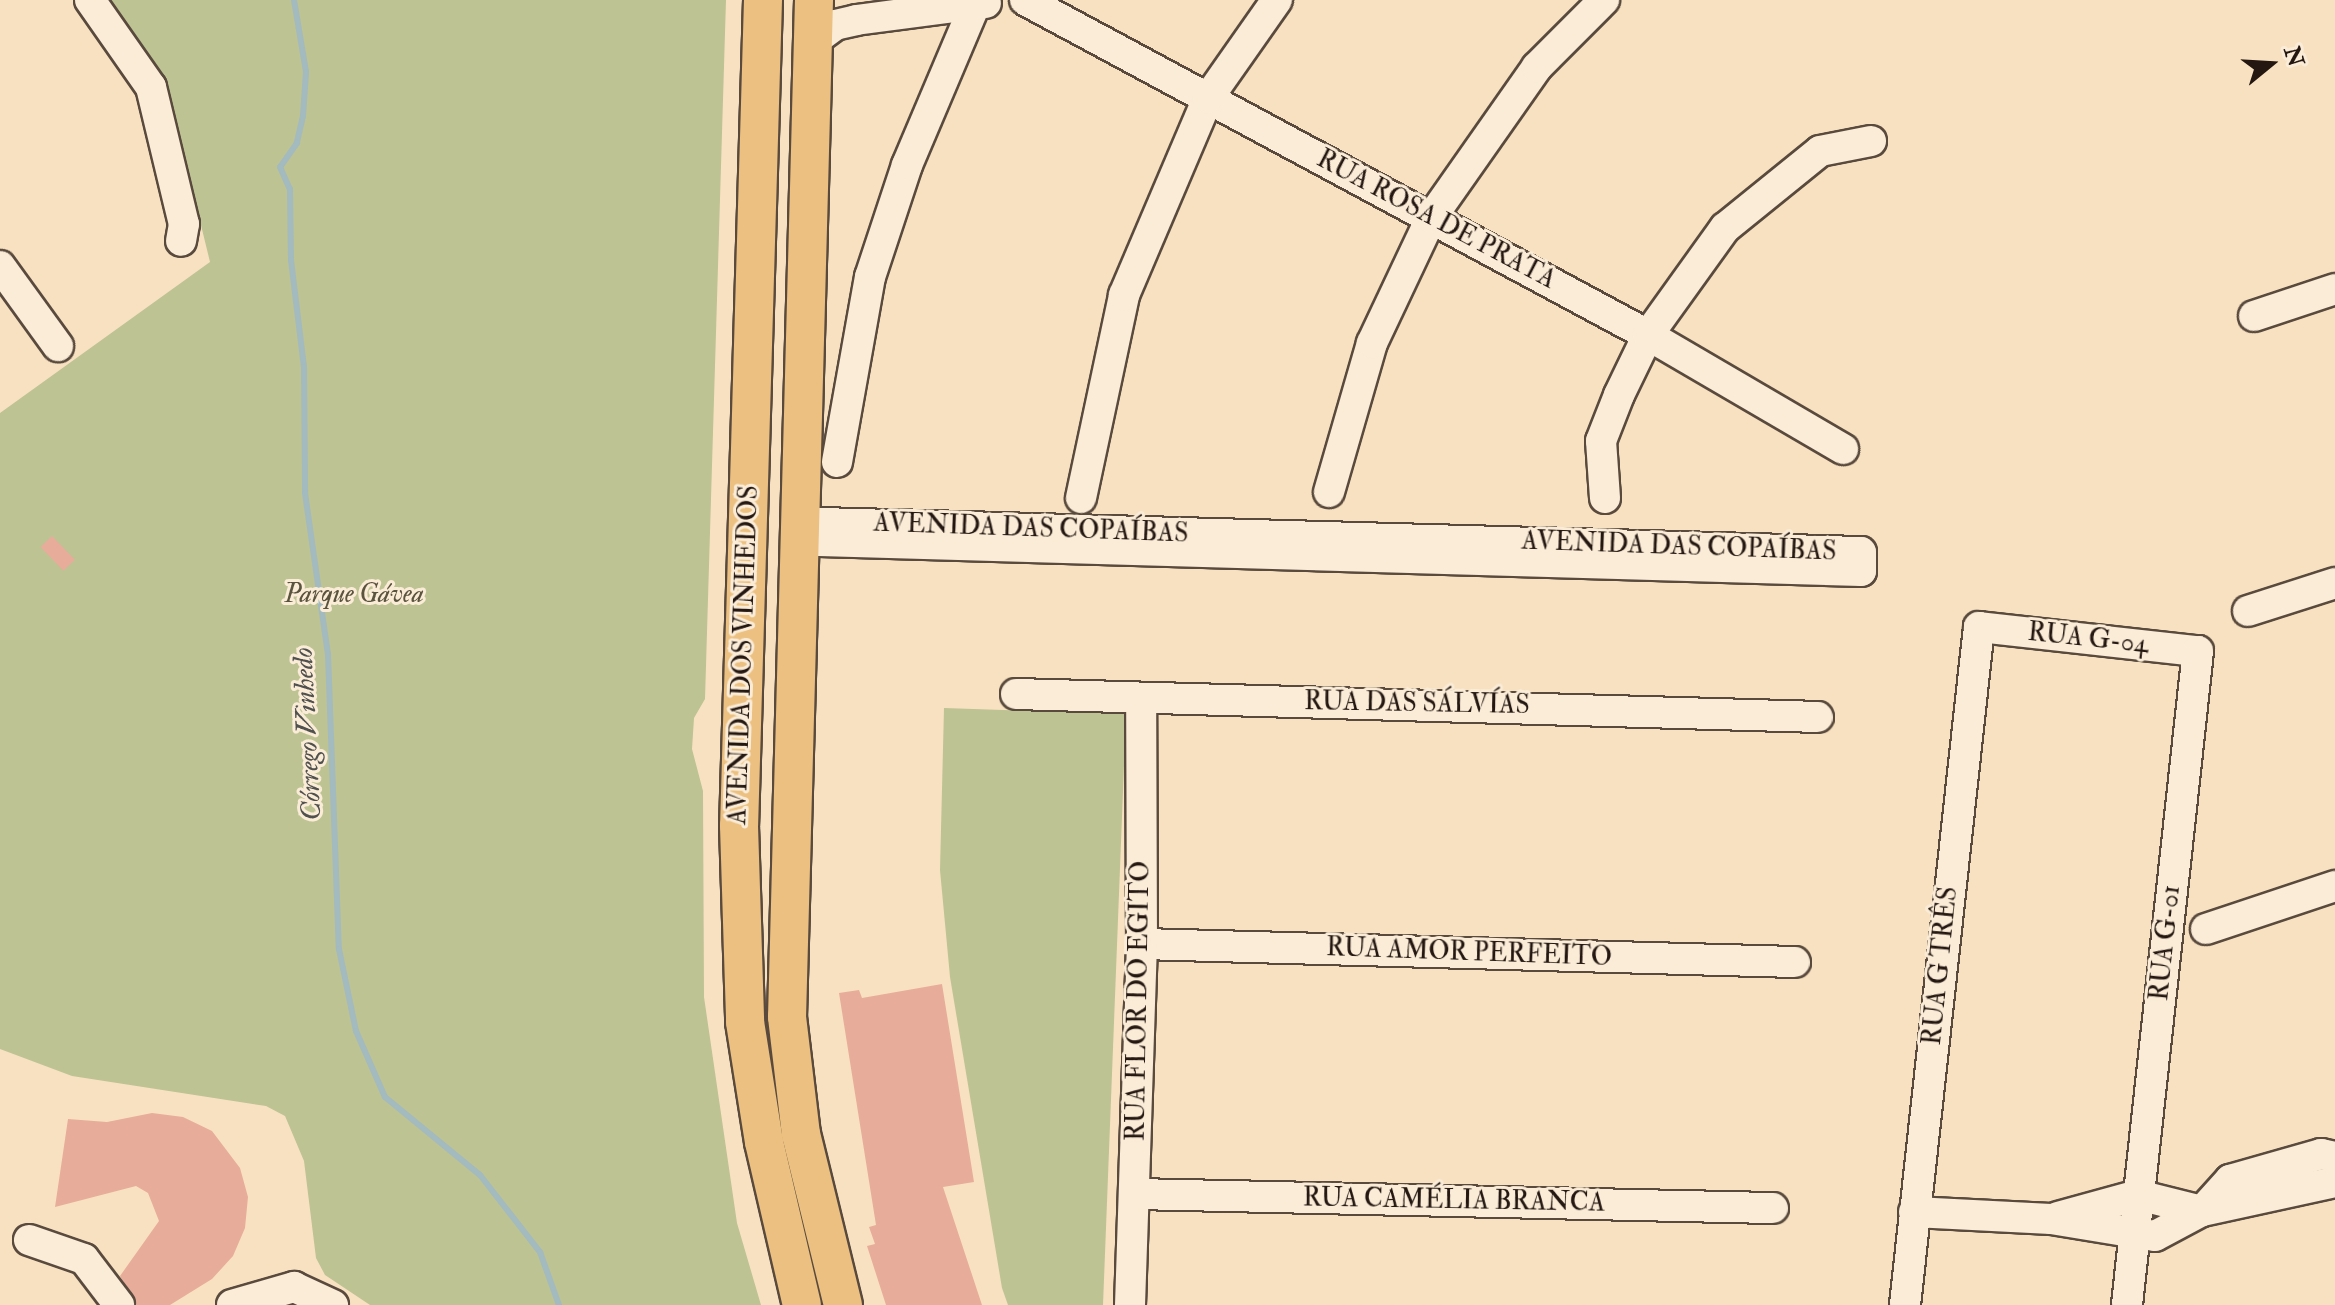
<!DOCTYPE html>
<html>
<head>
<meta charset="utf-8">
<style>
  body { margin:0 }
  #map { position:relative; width:2335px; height:1305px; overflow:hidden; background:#f8e1c1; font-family:"IM FELL Double Pica",serif }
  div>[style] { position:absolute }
  .green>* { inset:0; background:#bdc393 }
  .stream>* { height:6px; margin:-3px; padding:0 3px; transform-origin:3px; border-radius:3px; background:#a3babf }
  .building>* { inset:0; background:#e7ad9a; transform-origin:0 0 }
  .roads { filter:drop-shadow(2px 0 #594a3d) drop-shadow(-2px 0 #594a3d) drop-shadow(0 2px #594a3d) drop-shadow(0 -2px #594a3d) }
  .minor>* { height:30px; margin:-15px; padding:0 15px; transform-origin:15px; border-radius:15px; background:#faecd7 }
  .major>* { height:38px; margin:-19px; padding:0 19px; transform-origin:19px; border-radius:19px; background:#ecc080 }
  span { translate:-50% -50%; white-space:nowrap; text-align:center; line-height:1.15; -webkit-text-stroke:6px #faecd7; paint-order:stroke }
  .street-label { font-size:26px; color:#241711 }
  .park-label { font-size:26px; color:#5a533e; font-style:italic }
  .water-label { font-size:28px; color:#50504e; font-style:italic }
  .north { position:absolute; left:2231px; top:24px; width:80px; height:80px; -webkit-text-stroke:6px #faecd7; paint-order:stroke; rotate:72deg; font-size:22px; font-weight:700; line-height:32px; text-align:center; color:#241711 }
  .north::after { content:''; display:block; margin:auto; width:28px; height:36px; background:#241711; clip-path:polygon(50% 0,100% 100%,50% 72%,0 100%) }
</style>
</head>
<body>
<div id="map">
  <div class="green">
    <i style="clip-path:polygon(106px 0,726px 0,705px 699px,694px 718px,692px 749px,703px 791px,704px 997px,737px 1223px,761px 1305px,370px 1305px,325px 1275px,316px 1258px,304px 1161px,285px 1116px,266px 1106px,72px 1076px,0 1049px,0 413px,210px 262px,166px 82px)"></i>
    <i style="clip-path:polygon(944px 708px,1126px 714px,1103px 1305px,1008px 1305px,1002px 1288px,950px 977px,940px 870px)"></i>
  </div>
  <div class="stream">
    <i style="left:294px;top:0;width:73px;rotate:80.5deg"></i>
    <i style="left:306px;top:72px;width:44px;rotate:93.9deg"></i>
    <i style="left:303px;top:116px;width:28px;rotate:103deg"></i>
    <i style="left:297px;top:143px;width:29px;rotate:125deg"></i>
    <i style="left:280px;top:167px;width:24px;rotate:66deg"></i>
    <i style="left:290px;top:189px;width:71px;rotate:89.2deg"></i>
    <i style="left:291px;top:260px;width:108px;rotate:83.1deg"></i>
    <i style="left:304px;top:367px;width:126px;rotate:89.5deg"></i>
    <i style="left:305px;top:493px;width:163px;rotate:81.9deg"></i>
    <i style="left:328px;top:654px;width:295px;rotate:87.9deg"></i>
    <i style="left:339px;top:949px;width:84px;rotate:78.3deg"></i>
    <i style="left:356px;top:1031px;width:72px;rotate:66.3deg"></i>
    <i style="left:385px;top:1097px;width:123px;rotate:39.4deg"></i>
    <i style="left:480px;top:1175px;width:98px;rotate:52.1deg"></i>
    <i style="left:540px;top:1252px;width:56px;rotate:70.3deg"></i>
  </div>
  <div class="building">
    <i style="left:52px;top:536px;width:33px;height:16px;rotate:46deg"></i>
    <i style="clip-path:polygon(942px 984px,974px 1182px,943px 1187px,982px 1305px,886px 1305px,867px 1246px,875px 1244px,869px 1227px,876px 1225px,839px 993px,859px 990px,862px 998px)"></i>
    <i style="clip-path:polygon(152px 1113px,183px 1117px,212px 1131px,240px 1168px,248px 1197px,245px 1228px,233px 1256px,212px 1279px,170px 1305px,137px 1305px,120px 1276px,159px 1221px,148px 1193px,136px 1186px,55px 1207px,68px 1119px,107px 1122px)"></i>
  </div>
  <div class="roads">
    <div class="minor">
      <i style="left:90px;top:0;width:106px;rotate:55deg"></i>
      <i style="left:151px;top:87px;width:141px;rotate:76.5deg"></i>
      <i style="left:184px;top:224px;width:17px;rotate:100deg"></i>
      <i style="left:1025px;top:0;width:707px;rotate:28.27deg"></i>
      <i style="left:1648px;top:335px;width:226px;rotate:30.3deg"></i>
      <i style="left:812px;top:42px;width:29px;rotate:-36deg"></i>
      <i style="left:835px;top:25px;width:22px;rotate:-13deg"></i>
      <i style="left:856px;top:20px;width:131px;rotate:-7.5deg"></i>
      <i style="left:0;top:266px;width:99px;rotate:54.1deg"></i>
      <i style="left:2254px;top:316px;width:85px;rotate:-18.4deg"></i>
      <i style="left:837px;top:462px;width:188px;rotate:-79.9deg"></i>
      <i style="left:870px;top:277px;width:118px;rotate:-71.7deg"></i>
      <i style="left:907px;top:165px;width:179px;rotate:-67deg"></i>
      <i style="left:1329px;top:492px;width:155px;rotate:-73.9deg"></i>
      <i style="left:1372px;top:343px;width:138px;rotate:-64.7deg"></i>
      <i style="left:1431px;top:218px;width:184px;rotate:-54.9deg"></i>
      <i style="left:1537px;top:67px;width:95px;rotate:-45deg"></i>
      <i style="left:1081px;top:498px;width:208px;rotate:-78deg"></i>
      <i style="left:1124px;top:295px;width:214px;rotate:-66.9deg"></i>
      <i style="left:1208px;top:98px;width:120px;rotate:-54.9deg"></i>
      <i style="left:1605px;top:498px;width:57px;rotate:-94deg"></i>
      <i style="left:1601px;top:441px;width:49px;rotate:-68.6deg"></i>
      <i style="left:1619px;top:395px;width:67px;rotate:-64.2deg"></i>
      <i style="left:1648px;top:335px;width:132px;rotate:-54.3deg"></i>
      <i style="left:1725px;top:228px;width:122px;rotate:-39deg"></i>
      <i style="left:1820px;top:151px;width:52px;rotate:-11.1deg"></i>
      <i style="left:821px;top:523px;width:1040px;rotate:1.6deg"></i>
      <i style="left:1861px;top:552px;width:19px;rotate:90deg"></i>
      <i style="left:1861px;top:571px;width:1042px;rotate:-178.35deg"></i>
      <i style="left:819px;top:541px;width:21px;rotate:-152deg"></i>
      <i style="left:800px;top:531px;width:22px;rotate:-21deg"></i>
      <i style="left:2248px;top:611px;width:91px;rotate:-17.8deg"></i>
      <i style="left:1016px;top:694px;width:802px;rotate:1.64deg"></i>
      <i style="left:2206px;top:929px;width:136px;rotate:-18.4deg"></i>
      <i style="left:1142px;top:944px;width:653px;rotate:1.58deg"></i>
      <i style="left:1135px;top:1194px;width:638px;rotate:1.26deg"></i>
      <i style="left:2202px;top:1211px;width:42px;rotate:-47.9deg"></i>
      <i style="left:2230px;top:1180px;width:95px;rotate:-15.9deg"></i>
      <i style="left:2321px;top:1154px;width:14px;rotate:12deg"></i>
      <i style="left:1914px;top:1212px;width:137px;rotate:2.9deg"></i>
      <i style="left:2051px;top:1219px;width:105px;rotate:9.3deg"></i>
      <i style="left:2155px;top:1236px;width:53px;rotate:-28deg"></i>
      <i style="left:2202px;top:1211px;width:136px;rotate:-12.3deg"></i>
      <i style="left:2058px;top:1217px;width:83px;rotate:-15.4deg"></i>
      <i style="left:2138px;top:1195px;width:66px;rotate:14deg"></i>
      <i style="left:29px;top:1240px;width:58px;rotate:19.1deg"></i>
      <i style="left:84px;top:1259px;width:58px;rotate:52.7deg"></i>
      <i style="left:232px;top:1305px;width:65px;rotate:-16.2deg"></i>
      <i style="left:294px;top:1287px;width:43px;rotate:24.8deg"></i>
      <i style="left:1130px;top:1305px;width:361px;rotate:-88.1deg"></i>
      <i style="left:1142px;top:944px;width:246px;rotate:-90.2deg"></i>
      <i style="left:1905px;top:1305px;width:682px;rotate:-83.77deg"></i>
      <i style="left:1979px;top:627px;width:220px;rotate:6.3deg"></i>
      <i style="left:2198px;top:651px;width:658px;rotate:96.2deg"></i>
    </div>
    <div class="major">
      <i style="left:763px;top:0;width:826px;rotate:91.66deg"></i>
      <i style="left:739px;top:826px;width:196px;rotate:88.2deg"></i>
      <i style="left:745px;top:1022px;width:121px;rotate:81deg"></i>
      <i style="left:764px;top:1142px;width:167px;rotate:76.9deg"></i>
      <i style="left:814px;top:0;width:1017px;rotate:91.52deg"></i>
      <i style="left:787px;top:1017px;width:118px;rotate:83.2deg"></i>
      <i style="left:801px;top:1134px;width:176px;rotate:76.2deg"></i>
    </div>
  </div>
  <div class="street-label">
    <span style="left:1436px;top:220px;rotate:28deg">RUA ROSA DE PRATA</span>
    <span style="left:1031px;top:529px;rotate:2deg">AVENIDA DAS COPAÍBAS</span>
    <span style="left:1679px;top:547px;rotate:2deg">AVENIDA DAS COPAÍBAS</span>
    <span style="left:2088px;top:639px;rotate:6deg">RUA G-04</span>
    <span style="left:744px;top:655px;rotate:-88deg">AVENIDA DOS VINHEDOS</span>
    <span style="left:1417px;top:704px;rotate:1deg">RUA DAS SÁLVÍAS</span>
    <span style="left:2166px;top:943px;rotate:-84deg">RUA G-01</span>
    <span style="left:1469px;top:953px;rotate:2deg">RUA AMOR PERFEITO</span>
    <span style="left:1941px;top:966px;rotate:-84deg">RUA G TRÊS</span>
    <span style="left:1139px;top:1001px;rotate:-89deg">RUA FLOR DO EGITO</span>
    <span style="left:1454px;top:1201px;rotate:1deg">RUA CAMÉLIA BRANCA</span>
  </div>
  <div class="park-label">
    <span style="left:354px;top:595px">Parque Gávea</span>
  </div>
  <div class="water-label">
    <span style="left:308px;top:734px;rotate:-93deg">Córrego Vinhedo</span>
  </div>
  <div class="north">N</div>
</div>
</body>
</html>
